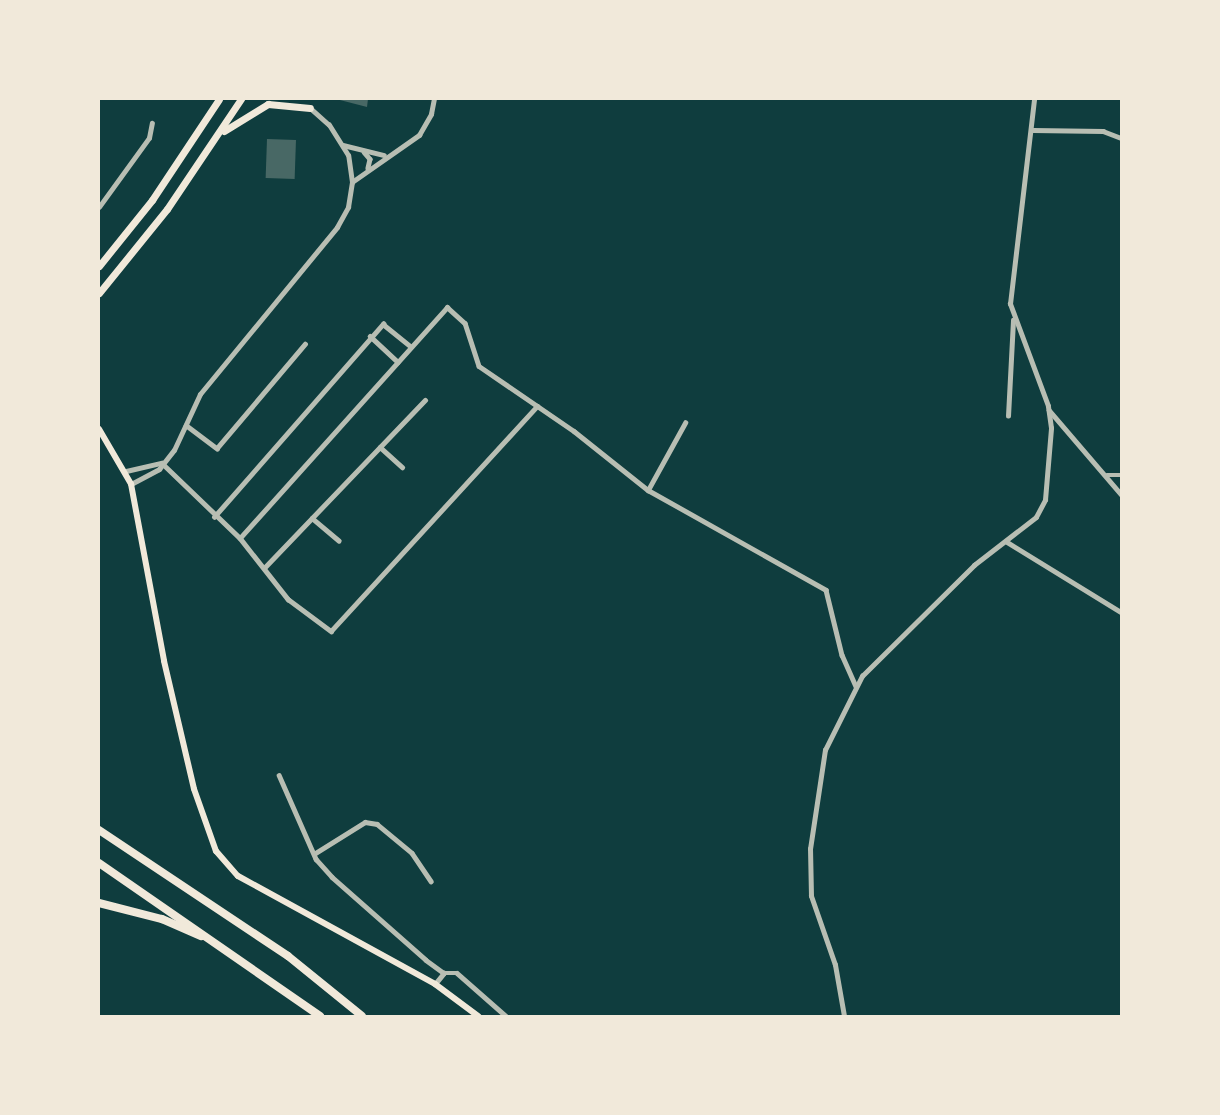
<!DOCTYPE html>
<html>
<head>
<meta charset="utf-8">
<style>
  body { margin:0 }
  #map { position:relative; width:1220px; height:1115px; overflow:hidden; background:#0f3d3e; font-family:"Asap Condensed",sans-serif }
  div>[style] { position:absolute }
  .building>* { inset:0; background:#486865; transform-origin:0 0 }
  .minor>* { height:4.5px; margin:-2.25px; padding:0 2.25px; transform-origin:2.25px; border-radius:2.25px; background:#b8beb3 }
  .tertiary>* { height:5px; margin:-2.5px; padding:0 2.5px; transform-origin:2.5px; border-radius:2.5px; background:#b8beb3 }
  .secondary>* { height:6px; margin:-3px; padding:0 3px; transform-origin:3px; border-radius:3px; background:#f1e9da }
  .trunk>* { height:7px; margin:-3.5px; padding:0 3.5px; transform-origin:3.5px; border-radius:3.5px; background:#f1e9da }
  .motorway>* { height:8px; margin:-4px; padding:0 4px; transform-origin:4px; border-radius:4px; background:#f1e9da }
  span { translate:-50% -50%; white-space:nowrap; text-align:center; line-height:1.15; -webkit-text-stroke:4.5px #f1e9da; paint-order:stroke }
  .frame { position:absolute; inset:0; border:100px solid #f1e9da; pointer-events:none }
</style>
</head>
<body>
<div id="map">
  <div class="building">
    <i style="clip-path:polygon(336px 99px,368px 99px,367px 107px)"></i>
    <i style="left:267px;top:139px;width:29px;height:39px;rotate:2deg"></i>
  </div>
  <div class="minor">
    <i style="left:1033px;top:130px;width:70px;rotate:0.8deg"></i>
    <i style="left:1103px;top:131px;width:19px;rotate:21deg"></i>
    <i style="left:343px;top:145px;width:42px;rotate:13.7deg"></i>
    <i style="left:364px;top:152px;width:9px;rotate:49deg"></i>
    <i style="left:370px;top:159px;width:9px;rotate:103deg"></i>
    <i style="left:352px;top:182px;width:82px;rotate:-35deg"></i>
    <i style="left:419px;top:135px;width:24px;rotate:-60deg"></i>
    <i style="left:431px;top:114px;width:15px;rotate:-79deg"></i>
    <i style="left:99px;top:207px;width:85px;rotate:-54.1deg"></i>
    <i style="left:149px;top:138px;width:15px;rotate:-79deg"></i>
    <i style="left:370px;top:336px;width:38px;rotate:43deg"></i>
    <i style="left:1049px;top:410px;width:111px;rotate:49.4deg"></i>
    <i style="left:1008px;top:416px;width:96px;rotate:-87deg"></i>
    <i style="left:186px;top:425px;width:39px;rotate:37deg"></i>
    <i style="left:217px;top:448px;width:136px;rotate:-49.8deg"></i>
    <i style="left:380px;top:447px;width:30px;rotate:42deg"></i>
    <i style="left:162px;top:463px;width:108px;rotate:43.9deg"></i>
    <i style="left:240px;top:538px;width:78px;rotate:51.8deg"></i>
    <i style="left:288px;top:599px;width:54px;rotate:36.7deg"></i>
    <i style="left:331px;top:631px;width:305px;rotate:-47.5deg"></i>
    <i style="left:1107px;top:475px;width:14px"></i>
    <i style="left:648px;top:490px;width:77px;rotate:-61.1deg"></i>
    <i style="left:214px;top:517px;width:257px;rotate:-48.8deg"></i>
    <i style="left:383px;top:324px;width:36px;rotate:39deg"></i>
    <i style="left:312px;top:518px;width:35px;rotate:40deg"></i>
    <i style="left:240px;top:538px;width:310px;rotate:-48.1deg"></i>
    <i style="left:447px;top:307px;width:24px;rotate:42deg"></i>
    <i style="left:465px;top:323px;width:45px;rotate:72deg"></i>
    <i style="left:479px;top:366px;width:115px;rotate:34.4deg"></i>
    <i style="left:574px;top:431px;width:95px;rotate:38.6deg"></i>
    <i style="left:648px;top:490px;width:204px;rotate:29.3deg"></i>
    <i style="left:826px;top:590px;width:67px;rotate:76.2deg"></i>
    <i style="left:842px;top:655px;width:35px;rotate:66deg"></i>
    <i style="left:1007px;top:542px;width:134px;rotate:31.6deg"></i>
    <i style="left:265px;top:567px;width:231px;rotate:-46.2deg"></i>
    <i style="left:279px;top:775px;width:92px;rotate:66.2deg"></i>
    <i style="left:316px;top:859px;width:24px;rotate:48deg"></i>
    <i style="left:332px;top:877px;width:125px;rotate:41.4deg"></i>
    <i style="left:426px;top:960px;width:22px;rotate:36deg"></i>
    <i style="left:444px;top:973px;width:13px"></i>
    <i style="left:457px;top:973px;width:65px;rotate:41.3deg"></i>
    <i style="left:314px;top:854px;width:60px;rotate:-32.1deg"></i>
    <i style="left:365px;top:822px;width:12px;rotate:9deg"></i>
    <i style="left:377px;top:824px;width:45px;rotate:39.6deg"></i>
    <i style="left:412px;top:853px;width:34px;rotate:56deg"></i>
    <i style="left:435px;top:984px;width:14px;rotate:-51deg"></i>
    <i style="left:844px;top:1016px;width:52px;rotate:-100deg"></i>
    <i style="left:835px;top:965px;width:73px;rotate:-109.2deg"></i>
    <i style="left:811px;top:896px;width:47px;rotate:-91.2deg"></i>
    <i style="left:810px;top:849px;width:100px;rotate:-81.4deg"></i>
    <i style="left:825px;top:750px;width:83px;rotate:-63.4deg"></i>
    <i style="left:862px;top:676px;width:158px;rotate:-44.7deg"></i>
    <i style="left:974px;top:565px;width:78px;rotate:-37.7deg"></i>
    <i style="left:1036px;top:517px;width:19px;rotate:-62deg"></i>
    <i style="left:1045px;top:500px;width:72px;rotate:-85.2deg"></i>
    <i style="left:1051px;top:428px;width:22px;rotate:-98deg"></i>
    <i style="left:1048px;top:406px;width:109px;rotate:-110.4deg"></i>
    <i style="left:1010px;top:304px;width:206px;rotate:-83.3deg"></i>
  </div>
  <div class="tertiary">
    <i style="left:126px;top:471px;width:37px;rotate:-13deg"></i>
    <i style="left:131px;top:484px;width:32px;rotate:-28deg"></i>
    <i style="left:159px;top:469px;width:24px;rotate:-52deg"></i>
    <i style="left:174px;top:450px;width:62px;rotate:-65.1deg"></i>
    <i style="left:200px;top:394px;width:216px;rotate:-50.6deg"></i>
    <i style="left:337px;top:227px;width:23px;rotate:-61deg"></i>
    <i style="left:348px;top:207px;width:25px;rotate:-81deg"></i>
    <i style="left:352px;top:182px;width:27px;rotate:-98deg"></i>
    <i style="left:348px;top:155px;width:36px;rotate:-122deg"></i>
    <i style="left:329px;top:125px;width:25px;rotate:-138deg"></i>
  </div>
  <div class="secondary">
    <i style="left:99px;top:429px;width:64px;rotate:59.8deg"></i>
    <i style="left:131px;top:484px;width:180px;rotate:79.4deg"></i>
    <i style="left:164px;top:661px;width:131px;rotate:76.8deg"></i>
    <i style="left:194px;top:789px;width:66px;rotate:70.5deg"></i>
    <i style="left:216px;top:851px;width:33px;rotate:49deg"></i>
    <i style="left:238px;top:876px;width:225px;rotate:28.7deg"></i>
    <i style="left:435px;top:984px;width:54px;rotate:36.7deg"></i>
  </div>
  <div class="trunk">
    <i style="left:224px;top:131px;width:52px;rotate:-31.5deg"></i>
    <i style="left:268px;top:104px;width:42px;rotate:5.4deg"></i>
    <i style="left:99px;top:266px;width:85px;rotate:-51.2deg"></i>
    <i style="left:152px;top:200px;width:121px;rotate:-56.4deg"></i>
    <i style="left:99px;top:293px;width:108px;rotate:-51deg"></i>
    <i style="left:167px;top:209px;width:133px;rotate:-56.1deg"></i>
  </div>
  <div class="motorway">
    <i style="left:99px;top:830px;width:227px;rotate:33.7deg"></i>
    <i style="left:288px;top:956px;width:95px;rotate:39deg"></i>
    <i style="left:99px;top:863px;width:269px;rotate:34.7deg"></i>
    <i style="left:99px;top:903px;width:65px;rotate:14.3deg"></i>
    <i style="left:162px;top:919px;width:43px;rotate:23.6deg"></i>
  </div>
  <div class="frame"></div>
</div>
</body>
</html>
